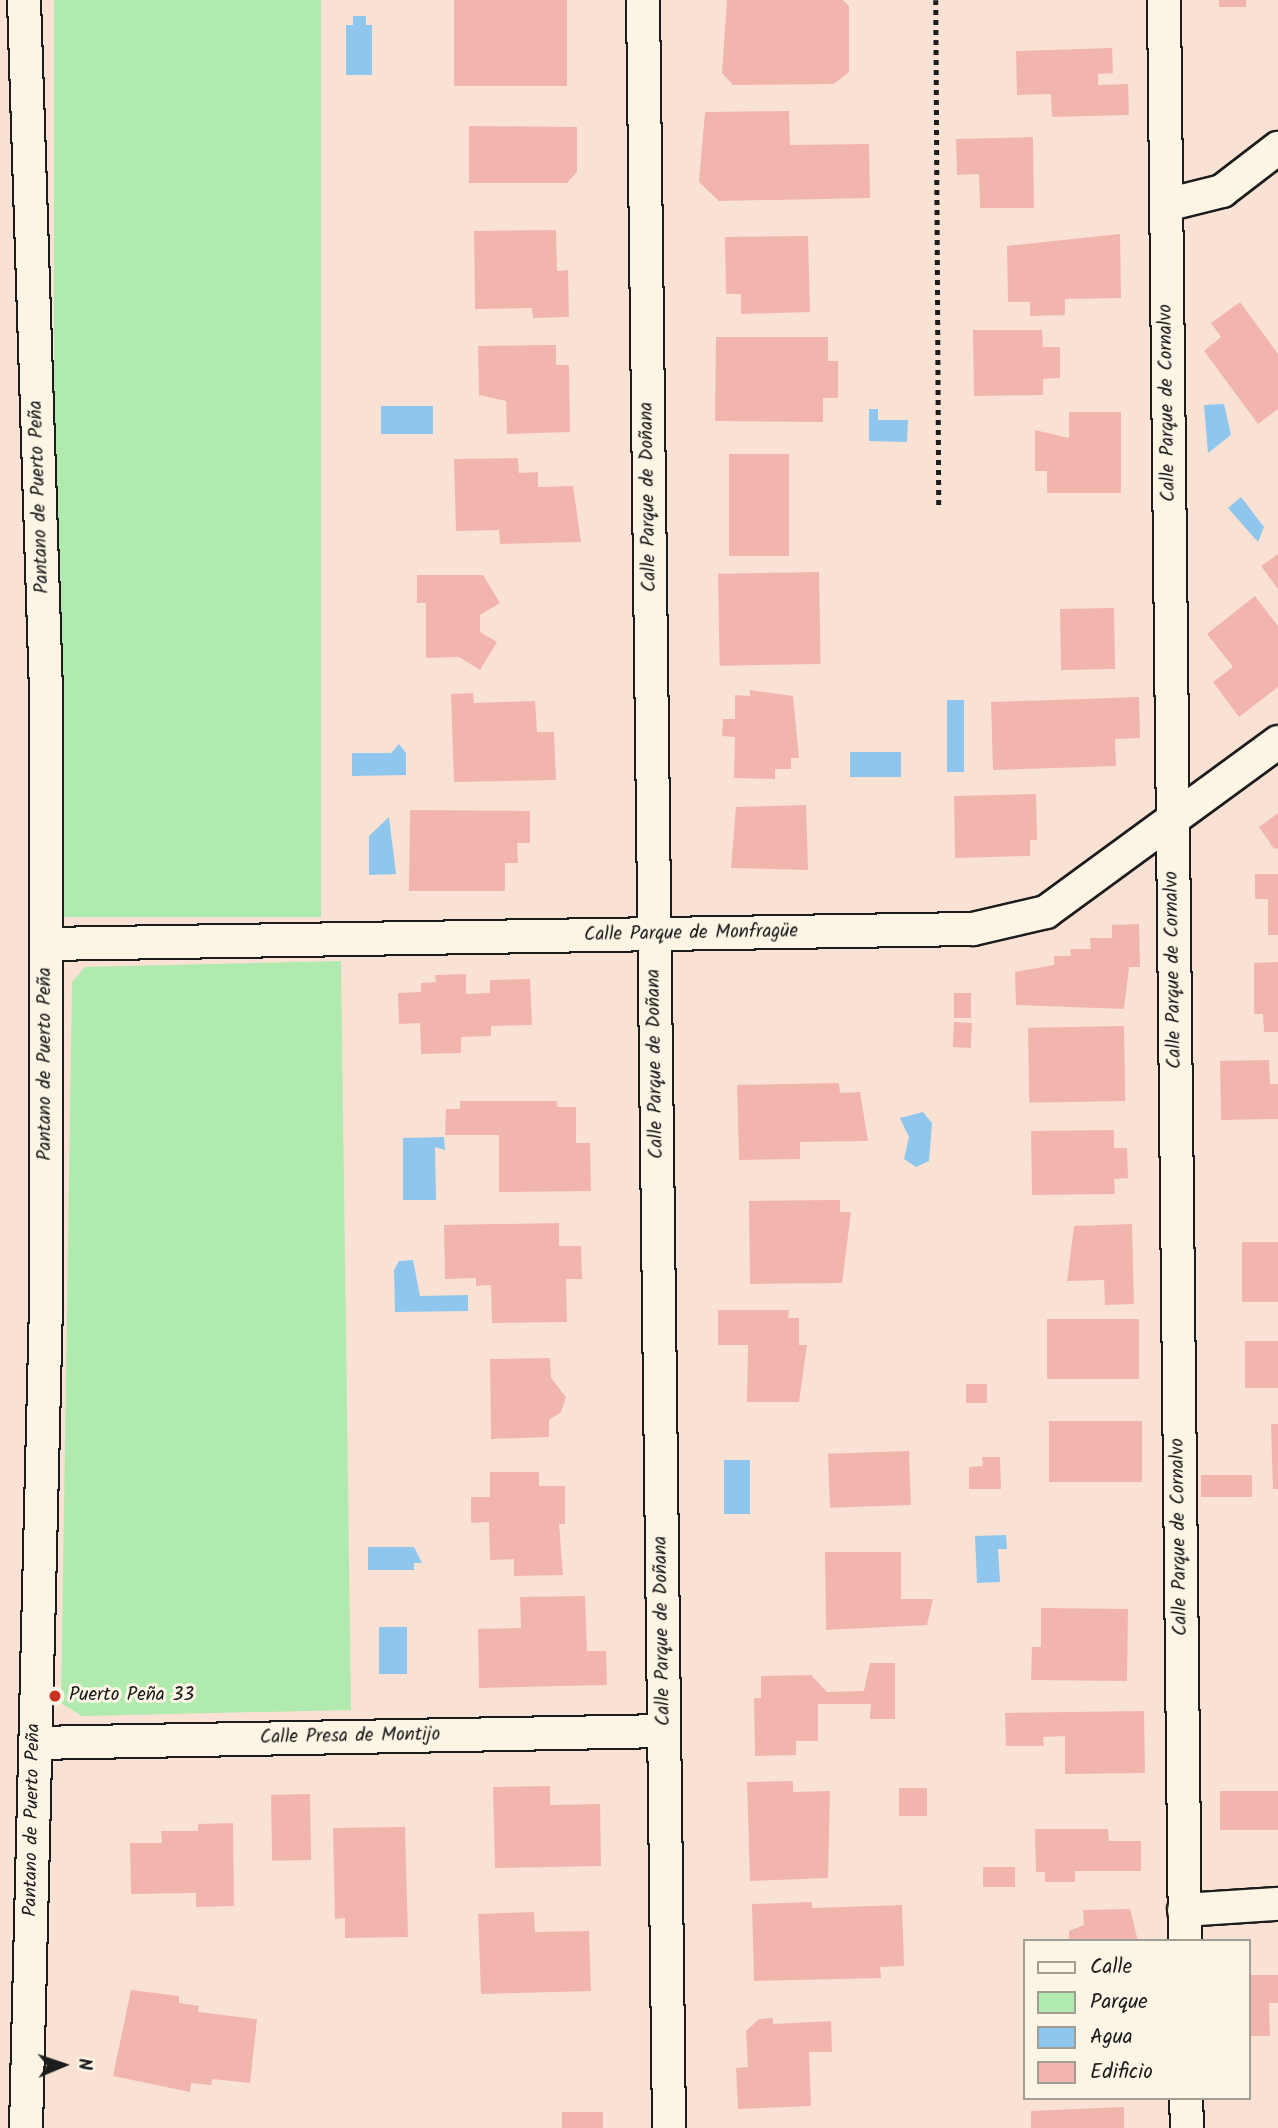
<!DOCTYPE html>
<html>
<head>
<meta charset="utf-8">
<style>
  body { margin:0 }
  #map { position:relative; width:1278px; height:2128px; overflow:hidden; background:#f9e2d4; font-family:Kalam,sans-serif }
  div>[style] { position:absolute }
  .green>* { inset:0; background:#b1eaaf; transform-origin:0 0 }
  .water>* { inset:0; background:#8ec6ed; transform-origin:0 0 }
  .building>* { inset:0; background:#f1b5ae; transform-origin:0 0 }
  .path>* { height:4.5px; margin-top:-2.25px; transform-origin:0; background:repeating-linear-gradient(90deg,#1c1c1c 0 5px,transparent 0 10px) }
  .roads { filter:drop-shadow(2px 0 #1c1c1c) drop-shadow(-2px 0 #1c1c1c) drop-shadow(0 2px #1c1c1c) drop-shadow(0 -2px #1c1c1c) }
  .minor>* { height:32px; margin:-16px; padding:0 16px; transform-origin:16px; border-radius:16px; background:#fcf5e5 }
  .dots>* { width:19px; height:19px; translate:-50% -50%; box-sizing:border-box; border:4px solid #fcf5e5; border-radius:50% }
  span { translate:-50% -50%; white-space:nowrap; text-align:center; line-height:1.15; -webkit-text-stroke:6px #fcf5e5; paint-order:stroke }
  .street-label { font-size:19px; color:#1c1c1c }
  .poi-label { font-size:19px; color:#1c1c1c }
  .left { translate:0 -50%; text-align:left }
  .legend { position:absolute; left:1023px; top:1939px; width:228px; height:161px; box-sizing:border-box; background:#fcf5e5; border:2px solid #a29e95; margin:0; padding:9px 12px; list-style:none; font-size:21px; color:#1c1c1c }
  .legend li { display:flex; align-items:center; gap:14px; height:35px }
  .legend b { width:35px; border:2px solid #a29e95 }
  .north { position:absolute; left:28px; top:2030px; width:70px; height:70px; -webkit-text-stroke:5px #fcf5e5; paint-order:stroke; rotate:88deg; font-size:19px; font-weight:700; line-height:28px; text-align:center; color:#1c1c1c }
  .north::after { content:''; display:block; margin:auto; width:24px; height:32px; background:#1c1c1c; clip-path:polygon(50% 0,100% 100%,50% 72%,0 100%) }
</style>
</head>
<body>
<div id="map">
  <div class="green">
    <i style="left:54px;top:0;width:267px;height:917px"></i>
    <i style="clip-path:polygon(341px 961px,351px 1710px,82px 1716px,61px 1703px,72px 982px,85px 967px)"></i>
  </div>
  <div class="water">
    <i style="clip-path:polygon(353px 16px,366px 16px,366px 25px,372px 25px,372px 75px,346px 75px,346px 25px,353px 25px)"></i>
    <i style="clip-path:polygon(1224px 404px,1231px 435px,1208px 453px,1204px 405px)"></i>
    <i style="left:381px;top:406px;width:52px;height:28px"></i>
    <i style="clip-path:polygon(869px 409px,878px 409px,878px 420px,908px 420px,907px 442px,869px 441px)"></i>
    <i style="clip-path:polygon(1241px 497px,1264px 527px,1258px 542px,1228px 508px)"></i>
    <i style="left:947px;top:700px;width:17px;height:72px"></i>
    <i style="clip-path:polygon(399px 744px,406px 753px,406px 775px,352px 776px,352px 753px,391px 753px)"></i>
    <i style="left:901px;top:752px;width:25px;height:51px;rotate:90deg"></i>
    <i style="clip-path:polygon(389px 817px,396px 874px,369px 875px,369px 836px)"></i>
    <i style="clip-path:polygon(923px 1112px,932px 1123px,929px 1161px,916px 1167px,904px 1159px,909px 1137px,900px 1118px)"></i>
    <i style="clip-path:polygon(444px 1137px,445px 1150px,435px 1147px,436px 1200px,403px 1200px,403px 1138px)"></i>
    <i style="clip-path:polygon(413px 1260px,420px 1296px,468px 1295px,468px 1311px,395px 1312px,394px 1270px,399px 1261px)"></i>
    <i style="left:724px;top:1460px;width:26px;height:54px"></i>
    <i style="clip-path:polygon(1006px 1535px,1007px 1549px,998px 1549px,1000px 1582px,977px 1583px,975px 1536px)"></i>
    <i style="clip-path:polygon(368px 1547px,414px 1547px,422px 1563px,414px 1563px,414px 1570px,368px 1570px)"></i>
    <i style="left:379px;top:1627px;width:28px;height:47px"></i>
  </div>
  <div class="building">
    <i style="left:567px;top:0;width:86px;height:113px;rotate:90deg"></i>
    <i style="clip-path:polygon(727px 0,843px 0,849px 6px,849px 72px,834px 84px,733px 85px,722px 73px)"></i>
    <i style="left:1219px;top:0;width:27px;height:7px"></i>
    <i style="clip-path:polygon(1112px 48px,1113px 73px,1098px 74px,1098px 85px,1128px 84px,1129px 115px,1052px 117px,1051px 94px,1017px 95px,1016px 51px)"></i>
    <i style="clip-path:polygon(789px 111px,790px 145px,869px 144px,870px 198px,719px 201px,699px 182px,705px 112px)"></i>
    <i style="clip-path:polygon(469px 126px,577px 127px,577px 172px,567px 183px,469px 183px)"></i>
    <i style="clip-path:polygon(1033px 137px,1034px 208px,980px 208px,979px 174px,957px 175px,956px 139px)"></i>
    <i style="clip-path:polygon(556px 230px,557px 271px,568px 270px,569px 317px,533px 318px,532px 308px,475px 309px,474px 231px)"></i>
    <i style="clip-path:polygon(1120px 234px,1121px 298px,1065px 299px,1065px 315px,1030px 316px,1030px 302px,1008px 302px,1007px 246px)"></i>
    <i style="clip-path:polygon(808px 236px,810px 312px,741px 314px,741px 294px,726px 294px,725px 237px)"></i>
    <i style="clip-path:polygon(1240px 302px,1278px 354px,1278px 409px,1258px 424px,1204px 351px,1221px 337px,1211px 323px)"></i>
    <i style="clip-path:polygon(973px 330px,1042px 330px,1043px 347px,1060px 347px,1060px 378px,1043px 379px,1043px 395px,974px 396px)"></i>
    <i style="clip-path:polygon(716px 337px,828px 337px,828px 361px,838px 361px,838px 398px,823px 398px,823px 422px,715px 421px)"></i>
    <i style="clip-path:polygon(556px 345px,556px 365px,569px 365px,570px 432px,507px 434px,506px 401px,479px 395px,478px 346px)"></i>
    <i style="clip-path:polygon(1069px 412px,1121px 412px,1121px 493px,1047px 493px,1047px 471px,1035px 471px,1035px 430px,1069px 438px)"></i>
    <i style="left:729px;top:454px;width:60px;height:102px"></i>
    <i style="clip-path:polygon(518px 458px,519px 473px,538px 472px,538px 487px,573px 486px,581px 542px,500px 544px,499px 530px,456px 531px,454px 459px)"></i>
    <i style="clip-path:polygon(1278px 554px,1278px 589px,1261px 566px)"></i>
    <i style="left:819px;top:572px;width:92px;height:101px;rotate:89deg"></i>
    <i style="clip-path:polygon(417px 575px,483px 575px,500px 603px,480px 615px,480px 632px,497px 642px,480px 670px,459px 657px,426px 658px,426px 603px,417px 603px)"></i>
    <i style="clip-path:polygon(1255px 596px,1278px 626px,1278px 687px,1239px 717px,1213px 682px,1233px 667px,1207px 634px)"></i>
    <i style="left:1114px;top:608px;width:61px;height:54px;rotate:89deg"></i>
    <i style="clip-path:polygon(750px 690px,793px 696px,799px 758px,791px 758px,791px 769px,775px 769px,775px 779px,734px 778px,735px 737px,722px 736px,723px 719px,735px 719px,735px 695px,750px 696px)"></i>
    <i style="clip-path:polygon(473px 693px,474px 703px,535px 701px,537px 732px,554px 732px,556px 780px,454px 782px,451px 694px)"></i>
    <i style="clip-path:polygon(1139px 697px,1140px 738px,1115px 739px,1116px 766px,993px 770px,991px 702px)"></i>
    <i style="clip-path:polygon(1036px 794px,1037px 840px,1030px 840px,1030px 856px,955px 858px,954px 796px)"></i>
    <i style="clip-path:polygon(806px 805px,808px 870px,731px 868px,736px 807px)"></i>
    <i style="clip-path:polygon(410px 810px,530px 811px,530px 843px,517px 843px,518px 863px,505px 863px,505px 891px,409px 891px)"></i>
    <i style="clip-path:polygon(1278px 813px,1278px 848px,1274px 849px,1259px 827px)"></i>
    <i style="clip-path:polygon(1255px 874px,1278px 874px,1278px 935px,1268px 935px,1268px 899px,1255px 899px)"></i>
    <i style="clip-path:polygon(1139px 924px,1140px 967px,1129px 967px,1124px 1009px,1016px 1005px,1015px 972px,1054px 965px,1054px 956px,1071px 956px,1070px 949px,1091px 949px,1090px 938px,1112px 938px,1112px 925px)"></i>
    <i style="clip-path:polygon(1278px 962px,1278px 1032px,1264px 1032px,1263px 1014px,1254px 1014px,1254px 963px)"></i>
    <i style="clip-path:polygon(466px 974px,466px 994px,490px 993px,490px 980px,530px 979px,532px 1025px,491px 1026px,491px 1036px,461px 1037px,461px 1053px,421px 1054px,420px 1023px,399px 1024px,398px 993px,421px 992px,421px 983px,436px 982px,435px 975px)"></i>
    <i style="left:954px;top:993px;width:17px;height:25px"></i>
    <i style="left:954px;top:1022px;width:18px;height:25px;rotate:3deg"></i>
    <i style="left:1124px;top:1026px;width:75px;height:96px;rotate:89deg"></i>
    <i style="clip-path:polygon(1269px 1060px,1270px 1084px,1278px 1084px,1278px 1119px,1221px 1120px,1220px 1061px)"></i>
    <i style="clip-path:polygon(839px 1083px,840px 1093px,860px 1092px,868px 1141px,800px 1142px,800px 1159px,739px 1160px,737px 1085px)"></i>
    <i style="clip-path:polygon(460px 1101px,557px 1101px,557px 1107px,576px 1107px,576px 1143px,590px 1143px,591px 1191px,499px 1192px,499px 1135px,445px 1135px,446px 1109px,460px 1109px)"></i>
    <i style="clip-path:polygon(1114px 1130px,1114px 1148px,1127px 1148px,1128px 1178px,1114px 1179px,1115px 1194px,1032px 1195px,1031px 1131px)"></i>
    <i style="clip-path:polygon(840px 1200px,840px 1212px,851px 1212px,842px 1283px,750px 1284px,749px 1201px)"></i>
    <i style="clip-path:polygon(559px 1223px,559px 1246px,581px 1246px,582px 1279px,566px 1279px,567px 1322px,492px 1323px,491px 1285px,476px 1286px,476px 1278px,445px 1279px,444px 1225px)"></i>
    <i style="clip-path:polygon(1132px 1224px,1134px 1304px,1105px 1305px,1104px 1280px,1067px 1281px,1074px 1226px)"></i>
    <i style="left:1278px;top:1242px;width:60px;height:36px;rotate:90deg"></i>
    <i style="clip-path:polygon(718px 1310px,789px 1310px,788px 1318px,799px 1318px,799px 1345px,807px 1345px,799px 1402px,747px 1402px,748px 1345px,718px 1345px)"></i>
    <i style="left:1047px;top:1319px;width:92px;height:60px"></i>
    <i style="left:1245px;top:1341px;width:33px;height:47px"></i>
    <i style="clip-path:polygon(550px 1358px,551px 1378px,566px 1397px,561px 1412px,549px 1420px,549px 1437px,491px 1439px,490px 1359px)"></i>
    <i style="left:966px;top:1384px;width:21px;height:19px"></i>
    <i style="left:1049px;top:1421px;width:93px;height:61px"></i>
    <i style="clip-path:polygon(1271px 1424px,1278px 1424px,1278px 1489px,1273px 1489px)"></i>
    <i style="left:909px;top:1451px;width:54px;height:81px;rotate:88deg"></i>
    <i style="clip-path:polygon(982px 1457px,1000px 1457px,1001px 1489px,969px 1489px,969px 1467px,983px 1466px)"></i>
    <i style="clip-path:polygon(490px 1472px,539px 1472px,539px 1486px,565px 1486px,565px 1524px,559px 1524px,563px 1575px,514px 1576px,514px 1559px,490px 1560px,489px 1522px,471px 1523px,471px 1497px,490px 1497px)"></i>
    <i style="left:1201px;top:1475px;width:51px;height:22px"></i>
    <i style="clip-path:polygon(825px 1552px,901px 1552px,901px 1599px,933px 1599px,927px 1625px,826px 1630px)"></i>
    <i style="clip-path:polygon(585px 1596px,587px 1651px,606px 1651px,607px 1685px,479px 1688px,478px 1629px,521px 1628px,520px 1597px)"></i>
    <i style="clip-path:polygon(1041px 1608px,1128px 1609px,1127px 1681px,1031px 1680px,1032px 1647px,1041px 1647px)"></i>
    <i style="clip-path:polygon(870px 1663px,895px 1663px,895px 1719px,870px 1719px,871px 1704px,818px 1704px,818px 1741px,796px 1741px,796px 1755px,755px 1756px,754px 1698px,761px 1698px,761px 1676px,811px 1675px,827px 1692px,864px 1691px)"></i>
    <i style="clip-path:polygon(1144px 1711px,1145px 1773px,1065px 1774px,1065px 1736px,1043px 1737px,1044px 1746px,1006px 1746px,1005px 1713px)"></i>
    <i style="clip-path:polygon(793px 1781px,793px 1792px,830px 1791px,828px 1878px,750px 1881px,747px 1782px)"></i>
    <i style="clip-path:polygon(550px 1786px,550px 1805px,600px 1804px,601px 1866px,495px 1868px,493px 1787px)"></i>
    <i style="left:927px;top:1788px;width:28px;height:28px;rotate:90deg"></i>
    <i style="left:1278px;top:1791px;width:39px;height:58px;rotate:90deg"></i>
    <i style="left:310px;top:1794px;width:66px;height:39px;rotate:89deg"></i>
    <i style="clip-path:polygon(233px 1823px,234px 1906px,196px 1907px,196px 1893px,131px 1894px,130px 1843px,162px 1843px,161px 1831px,198px 1831px,198px 1824px)"></i>
    <i style="clip-path:polygon(405px 1827px,408px 1937px,345px 1938px,345px 1918px,335px 1919px,333px 1828px)"></i>
    <i style="clip-path:polygon(1035px 1829px,1108px 1829px,1109px 1841px,1141px 1841px,1141px 1871px,1075px 1871px,1075px 1882px,1045px 1882px,1045px 1872px,1036px 1872px)"></i>
    <i style="left:983px;top:1867px;width:32px;height:20px"></i>
    <i style="clip-path:polygon(812px 1902px,812px 1908px,902px 1905px,904px 1966px,880px 1967px,881px 1978px,754px 1981px,752px 1904px)"></i>
    <i style="clip-path:polygon(1130px 1909px,1138px 1941px,1069px 1941px,1069px 1931px,1084px 1925px,1083px 1910px)"></i>
    <i style="clip-path:polygon(534px 1912px,535px 1932px,589px 1931px,591px 1991px,481px 1994px,478px 1914px)"></i>
    <i style="clip-path:polygon(1248px 1975px,1278px 1975px,1278px 2003px,1269px 2003px,1270px 2036px,1248px 2036px)"></i>
    <i style="clip-path:polygon(131px 1990px,179px 1996px,179px 2003px,199px 2006px,198px 2012px,257px 2019px,250px 2083px,212px 2079px,211px 2085px,191px 2083px,190px 2092px,113px 2076px)"></i>
    <i style="clip-path:polygon(773px 2018px,773px 2024px,831px 2021px,832px 2052px,809px 2052px,811px 2106px,738px 2109px,736px 2068px,748px 2067px,746px 2031px,759px 2019px)"></i>
    <i style="clip-path:polygon(1124px 2107px,1124px 2128px,1031px 2128px,1031px 2111px)"></i>
    <i style="left:603px;top:2112px;width:16px;height:41px;rotate:90deg"></i>
  </div>
  <div class="path">
    <i style="left:936px;top:0;width:506px;rotate:89.66deg"></i>
  </div>
  <div class="roads">
    <div class="minor">
      <i style="left:24px;top:0;width:693px;rotate:88.18deg"></i>
      <i style="left:46px;top:693px;width:611px;rotate:90deg"></i>
      <i style="left:46px;top:1304px;width:824px;rotate:91.39deg"></i>
      <i style="left:643px;top:0;width:2128px;rotate:89.3deg"></i>
      <i style="left:1164px;top:0;width:1941px;rotate:89.38deg"></i>
      <i style="left:1166px;top:205px;width:58px;rotate:-14deg"></i>
      <i style="left:1222px;top:191px;width:71px;rotate:-37.5deg"></i>
      <i style="left:46px;top:944px;width:927px;rotate:-0.93deg"></i>
      <i style="left:973px;top:929px;width:75px;rotate:-13.1deg"></i>
      <i style="left:1046px;top:912px;width:288px;rotate:-36.2deg"></i>
      <i style="left:35px;top:1743px;width:629px;rotate:-1.09deg"></i>
      <i style="left:1184px;top:1910px;width:94px;rotate:-3.7deg"></i>
      <i style="left:1186px;top:2098px;width:30px;rotate:88deg"></i>
    </div>
  </div>
  <div class="dots">
    <i style="left:55px;top:1696px;background:#c8321e"></i>
  </div>
  <div class="street-label">
    <span style="left:1168px;top:403px;rotate:-91deg">Calle Parque de Cornalvo</span>
    <span style="left:40px;top:497px;rotate:-92deg">Pantano de Puerto Peña</span>
    <span style="left:649px;top:497px;rotate:-91deg">Calle Parque de Doñana</span>
    <span style="left:691px;top:934px;rotate:-1deg">Calle Parque de Monfragüe</span>
    <span style="left:1174px;top:970px;rotate:-91deg">Calle Parque de Cornalvo</span>
    <span style="left:46px;top:1064px;rotate:-90deg">Pantano de Puerto Peña</span>
    <span style="left:656px;top:1064px;rotate:-91deg">Calle Parque de Doñana</span>
    <span style="left:1180px;top:1537px;rotate:-91deg">Calle Parque de Cornalvo</span>
    <span style="left:663px;top:1631px;rotate:-91deg">Calle Parque de Doñana</span>
    <span style="left:350px;top:1737px;rotate:-1deg">Calle Presa de Montijo</span>
    <span style="left:33px;top:1820px;rotate:-89deg">Pantano de Puerto Peña</span>
  </div>
  <div class="poi-label">
    <span class="left" style="left:69px;top:1696px">Puerto Peña 33</span>
  </div>
  <ul class="legend">
  <li><b style="height:9px;background:#fcf5e5"></b>Calle</li>
  <li><b style="height:19px;background:#b1eaaf"></b>Parque</li>
  <li><b style="height:19px;background:#8ec6ed"></b>Agua</li>
  <li><b style="height:19px;background:#f1b5ae"></b>Edificio</li>
  </ul>
  <div class="north">N</div>
</div>
</body>
</html>
